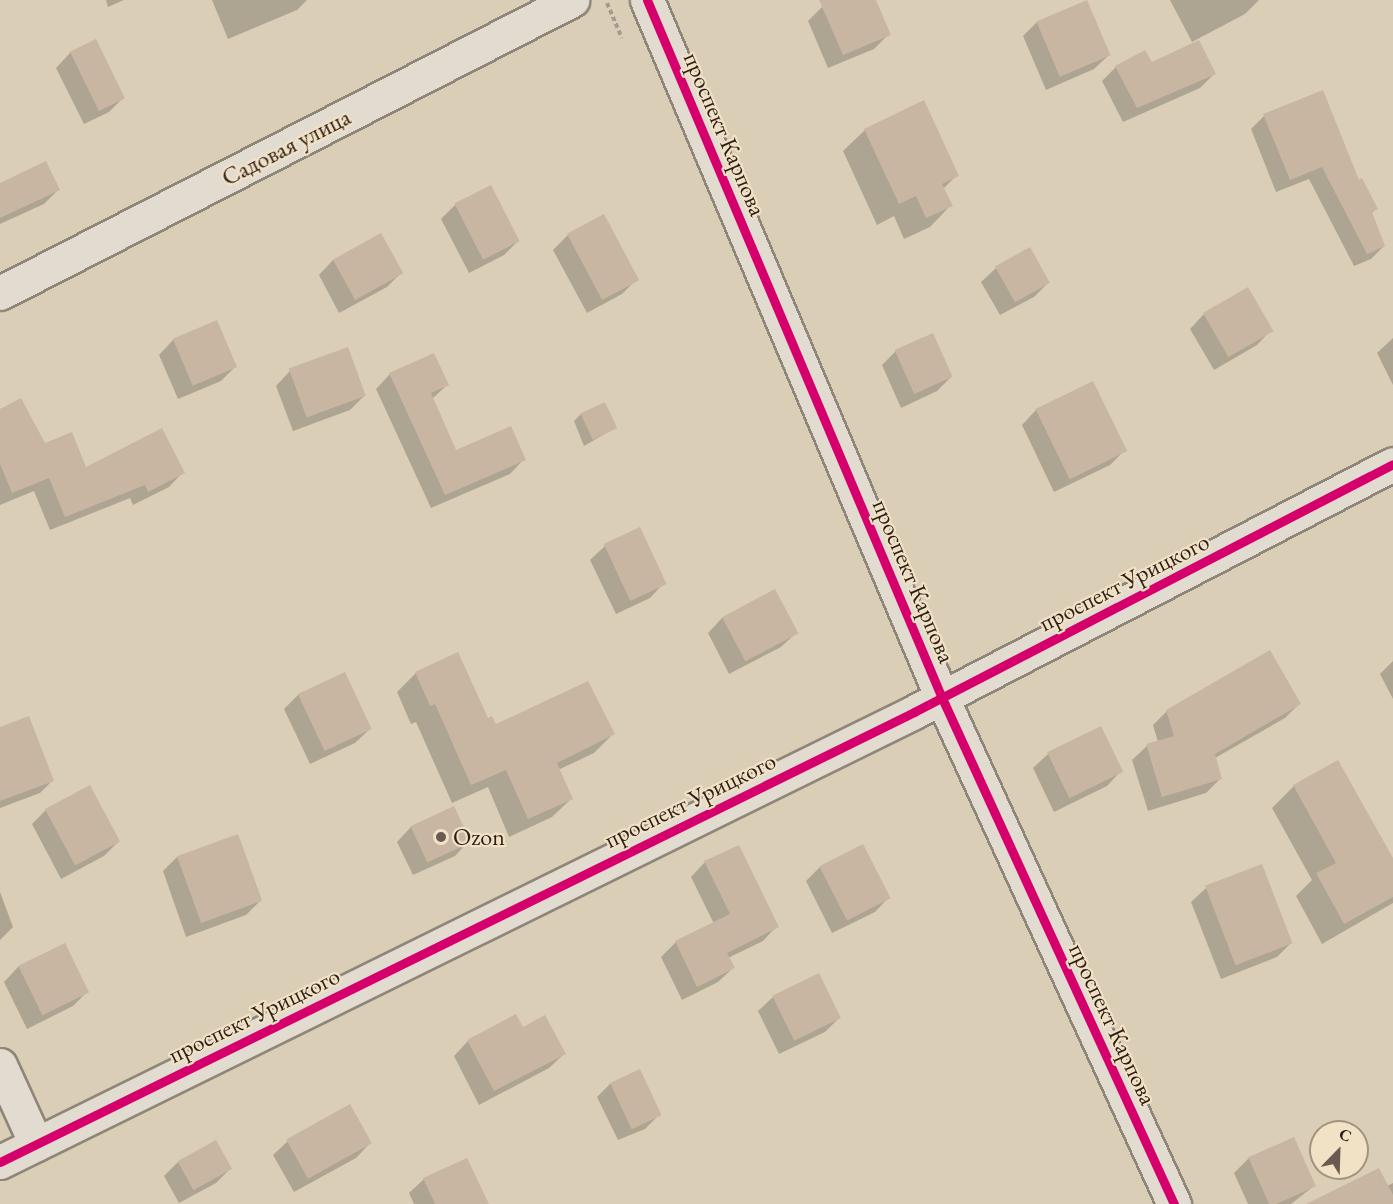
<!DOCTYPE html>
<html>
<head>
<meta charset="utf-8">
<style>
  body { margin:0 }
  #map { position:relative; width:1393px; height:1204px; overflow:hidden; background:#daceb7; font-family:"EB Garamond",serif }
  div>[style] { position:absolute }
  .shadow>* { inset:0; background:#0003 }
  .building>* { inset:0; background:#c8b6a3; transform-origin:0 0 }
  .path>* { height:4px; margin-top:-2px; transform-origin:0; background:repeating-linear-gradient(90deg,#a19b92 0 4.5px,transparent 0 7.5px) }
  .roads { filter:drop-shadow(2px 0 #8f8679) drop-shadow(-2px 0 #8f8679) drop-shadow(0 2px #8f8679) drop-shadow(0 -2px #8f8679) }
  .minor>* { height:33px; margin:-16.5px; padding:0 16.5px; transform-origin:16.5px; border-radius:16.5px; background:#e2dcd0 }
  .cycleway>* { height:9px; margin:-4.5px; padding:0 4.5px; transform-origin:4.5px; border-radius:4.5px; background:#d6006c }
  .dots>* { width:16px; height:16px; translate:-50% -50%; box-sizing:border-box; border:3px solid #f1e2c6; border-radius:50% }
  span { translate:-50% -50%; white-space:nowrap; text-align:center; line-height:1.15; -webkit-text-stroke:4.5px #f1e2c6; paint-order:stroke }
  .street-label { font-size:24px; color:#2c1d18 }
  .poi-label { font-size:24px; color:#2c1d18 }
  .left { translate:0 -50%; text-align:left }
  .north { position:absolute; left:1309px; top:1120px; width:60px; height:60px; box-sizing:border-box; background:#f1e2c6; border:2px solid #a29380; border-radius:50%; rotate:23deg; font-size:16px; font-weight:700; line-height:24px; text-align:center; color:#2c1d18 }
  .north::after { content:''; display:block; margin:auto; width:21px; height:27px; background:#695b50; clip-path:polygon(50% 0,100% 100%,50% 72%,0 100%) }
</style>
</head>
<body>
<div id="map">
  <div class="shadow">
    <i style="clip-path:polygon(106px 0,124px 0,108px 7px)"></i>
    <i style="clip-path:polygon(212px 0,307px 0,297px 10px,228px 39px)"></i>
    <i style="clip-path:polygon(838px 0,874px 0,889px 34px,874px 49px,828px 68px,808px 21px,822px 7px)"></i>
    <i style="clip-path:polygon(1170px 0,1259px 0,1245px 14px,1192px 42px)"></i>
    <i style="clip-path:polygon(1037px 22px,1109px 55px,1094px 69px,1046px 90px,1023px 36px)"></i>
    <i style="clip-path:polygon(96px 41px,123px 98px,109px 112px,84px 124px,56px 68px,70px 53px)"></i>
    <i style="clip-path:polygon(1116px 67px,1214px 74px,1200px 88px,1123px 122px,1102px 81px)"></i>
    <i style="clip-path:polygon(1264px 116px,1358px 182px,1377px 208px,1371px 214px,1384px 246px,1371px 259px,1354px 266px,1309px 179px,1276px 192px,1251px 129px)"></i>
    <i style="clip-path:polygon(865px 130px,957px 175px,943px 189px,951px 205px,930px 227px,904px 239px,894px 216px,877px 225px,843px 151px)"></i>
    <i style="clip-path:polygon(0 184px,58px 190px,44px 204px,0 224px)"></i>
    <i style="clip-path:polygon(455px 205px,518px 241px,504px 255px,469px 273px,441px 219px)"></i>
    <i style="clip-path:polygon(603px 217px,637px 279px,622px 294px,587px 313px,553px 250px,567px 236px)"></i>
    <i style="clip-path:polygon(333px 260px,401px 273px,387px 287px,339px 313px,319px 275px)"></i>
    <i style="clip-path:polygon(996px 268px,1049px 282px,1034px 297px,1000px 315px,981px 282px)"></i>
    <i style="clip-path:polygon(1204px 314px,1271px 330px,1257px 345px,1214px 370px,1190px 329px)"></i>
    <i style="clip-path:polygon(216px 322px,236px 366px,221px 381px,178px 399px,159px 355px,173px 340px)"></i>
    <i style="clip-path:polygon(1393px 338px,1393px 385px,1377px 353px)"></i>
    <i style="clip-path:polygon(896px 351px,951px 377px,937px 391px,901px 408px,882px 365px)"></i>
    <i style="clip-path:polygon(290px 371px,365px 395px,350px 410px,293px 431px,276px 386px)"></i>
    <i style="clip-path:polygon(390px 374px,447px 385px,432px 399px,455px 452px,524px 459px,510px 474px,431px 508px,376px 389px)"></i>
    <i style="clip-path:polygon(1036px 410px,1125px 450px,1110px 465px,1054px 492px,1022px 425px)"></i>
    <i style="clip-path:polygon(0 411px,44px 445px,85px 469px,183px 472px,169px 487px,133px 505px,130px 498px,50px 530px,34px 491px,0 505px)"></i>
    <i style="clip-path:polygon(581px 414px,615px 428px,584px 446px,574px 421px)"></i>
    <i style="clip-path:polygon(639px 529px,664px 583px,650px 598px,616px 614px,590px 560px,605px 546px)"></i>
    <i style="clip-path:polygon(774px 591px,796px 633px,781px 647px,729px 674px,708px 633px,722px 618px)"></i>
    <i style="clip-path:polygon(1393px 661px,1393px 699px,1380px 674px)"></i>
    <i style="clip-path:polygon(416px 673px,495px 726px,613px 734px,594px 753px,558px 770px,571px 799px,552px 817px,509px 837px,488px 787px,452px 803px,416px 722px,411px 724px,397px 692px)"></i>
    <i style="clip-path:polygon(344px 674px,370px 729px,355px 743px,310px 764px,284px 709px,298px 695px)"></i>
    <i style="clip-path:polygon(1299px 704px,1285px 718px,1215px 758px,1221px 778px,1206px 793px,1148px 811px,1132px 760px,1147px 746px,1158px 742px,1153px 725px,1167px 711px)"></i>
    <i style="clip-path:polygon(0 728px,52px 781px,40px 793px,0 808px)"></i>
    <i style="clip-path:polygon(1048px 754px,1121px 771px,1107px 786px,1054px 812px,1033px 768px)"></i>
    <i style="clip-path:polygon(1338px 762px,1393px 861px,1393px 903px,1322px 944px,1296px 896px,1312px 880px,1272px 808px,1294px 786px)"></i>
    <i style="clip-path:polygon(46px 810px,118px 842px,104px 856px,61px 879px,32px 824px)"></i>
    <i style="clip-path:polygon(411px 827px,469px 841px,455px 856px,413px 875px,397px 842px)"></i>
    <i style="clip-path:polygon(177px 857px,260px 901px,246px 915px,186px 937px,163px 871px)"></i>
    <i style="clip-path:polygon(705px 862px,777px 926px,763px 941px,728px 958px,733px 968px,718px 982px,682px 1000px,661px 957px,676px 942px,714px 924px,691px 877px)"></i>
    <i style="clip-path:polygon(820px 867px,889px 897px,875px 912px,832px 933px,806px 881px)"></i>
    <i style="clip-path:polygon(1206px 888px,1291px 943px,1277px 957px,1221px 979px,1191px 902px)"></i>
    <i style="clip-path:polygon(0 892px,13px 927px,0 940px)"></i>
    <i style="clip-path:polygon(64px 945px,87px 992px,73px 1006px,27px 1029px,4px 982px,18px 967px)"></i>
    <i style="clip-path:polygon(773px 997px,839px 1018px,825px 1032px,779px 1054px,758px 1011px)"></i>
    <i style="clip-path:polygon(522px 1029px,564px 1054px,549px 1068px,479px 1105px,454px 1056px,468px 1041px)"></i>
    <i style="clip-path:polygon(611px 1083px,659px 1115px,645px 1129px,618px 1140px,597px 1097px)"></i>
    <i style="clip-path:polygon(288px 1141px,370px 1143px,356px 1158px,294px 1192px,273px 1155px)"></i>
    <i style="clip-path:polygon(1249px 1158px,1314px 1186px,1291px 1204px,1248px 1204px,1234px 1173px)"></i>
    <i style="clip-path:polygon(178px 1162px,230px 1169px,216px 1183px,179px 1203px,164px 1176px)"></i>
    <i style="clip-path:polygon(424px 1179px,487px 1204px,414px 1204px,409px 1193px)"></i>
    <i style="clip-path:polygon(1393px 1183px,1393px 1204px,1318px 1204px,1387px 1186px)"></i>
  </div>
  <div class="building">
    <i style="clip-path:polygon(819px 0,876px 0,891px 35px,843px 55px)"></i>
    <i style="left:1087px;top:0;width:60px;height:55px;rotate:67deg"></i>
    <i style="left:96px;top:39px;width:66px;height:29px;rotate:64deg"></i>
    <i style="clip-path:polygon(1199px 40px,1216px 74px,1137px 108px,1115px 66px,1145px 50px,1152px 62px)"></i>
    <i style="clip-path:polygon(1323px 90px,1359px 180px,1362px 178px,1378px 209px,1372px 212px,1385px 246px,1367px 254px,1322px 167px,1290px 180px,1263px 114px)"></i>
    <i style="clip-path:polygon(924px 100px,959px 176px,942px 184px,953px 206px,926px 218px,916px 196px,899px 204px,864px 129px)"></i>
    <i style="clip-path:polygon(46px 161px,60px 190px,0 218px,0 183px)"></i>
    <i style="left:491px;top:185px;width:63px;height:41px;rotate:63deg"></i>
    <i style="left:604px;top:214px;width:75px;height:42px;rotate:62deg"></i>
    <i style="left:381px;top:233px;width:46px;height:55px;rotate:61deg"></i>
    <i style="left:1030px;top:247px;width:41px;height:40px;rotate:61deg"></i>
    <i style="left:1248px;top:287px;width:51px;height:52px;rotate:60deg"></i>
    <i style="left:217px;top:320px;width:51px;height:48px;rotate:67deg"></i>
    <i style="left:933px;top:333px;width:48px;height:42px;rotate:66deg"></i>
    <i style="left:348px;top:347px;width:52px;height:63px;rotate:70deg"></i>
    <i style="clip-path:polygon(434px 353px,449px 385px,431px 393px,456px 450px,511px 426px,526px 460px,445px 495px,389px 373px)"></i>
    <i style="left:1093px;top:381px;width:78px;height:64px;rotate:64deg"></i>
    <i style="clip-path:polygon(21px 398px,45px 443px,72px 432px,86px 467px,162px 428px,185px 473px,148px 492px,145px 485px,65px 517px,49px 478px,12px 493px,0 464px,0 409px)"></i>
    <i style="left:605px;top:402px;width:29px;height:27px;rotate:65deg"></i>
    <i style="left:640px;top:527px;width:63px;height:40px;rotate:65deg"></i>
    <i style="left:775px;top:589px;width:50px;height:60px;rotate:62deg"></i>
    <i style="clip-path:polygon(1270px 650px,1301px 704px,1215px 754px,1222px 779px,1162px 797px,1146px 744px,1174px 736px,1166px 710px)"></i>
    <i style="clip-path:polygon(458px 652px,488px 718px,492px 716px,496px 724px,588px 681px,615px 734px,557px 763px,573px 799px,528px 819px,506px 770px,471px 785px,435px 704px,430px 706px,415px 672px)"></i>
    <i style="left:345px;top:672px;width:63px;height:52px;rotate:65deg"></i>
    <i style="clip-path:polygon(29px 716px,54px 781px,0 801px,0 727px)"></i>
    <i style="left:1101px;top:726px;width:51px;height:60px;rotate:64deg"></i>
    <i style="clip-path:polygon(1338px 760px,1393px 858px,1393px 897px,1344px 924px,1316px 873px,1336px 863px,1293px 785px)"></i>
    <i style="left:90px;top:785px;width:64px;height:51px;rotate:62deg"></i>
    <i style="left:454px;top:806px;width:40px;height:48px;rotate:65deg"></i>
    <i style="left:238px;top:834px;width:71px;height:65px;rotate:70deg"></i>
    <i style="left:863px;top:844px;width:61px;height:49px;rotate:63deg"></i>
    <i style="clip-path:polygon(739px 845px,779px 927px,727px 953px,735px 968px,697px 987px,675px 941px,730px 914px,704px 861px)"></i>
    <i style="left:1262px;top:864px;width:85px;height:61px;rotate:69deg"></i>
    <i style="left:65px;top:943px;width:55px;height:52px;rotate:64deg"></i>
    <i style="left:819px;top:973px;width:50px;height:52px;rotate:64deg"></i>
    <i style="clip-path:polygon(516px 1014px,523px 1027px,545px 1015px,566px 1054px,494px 1091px,467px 1040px)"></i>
    <i style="left:640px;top:1069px;width:51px;height:33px;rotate:65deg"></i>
    <i style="left:350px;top:1104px;width:45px;height:73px;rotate:61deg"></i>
    <i style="left:1294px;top:1137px;width:54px;height:50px;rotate:66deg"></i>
    <i style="left:216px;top:1140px;width:33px;height:44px;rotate:61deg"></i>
    <i style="clip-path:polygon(467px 1158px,489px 1204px,435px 1204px,423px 1178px)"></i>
    <i style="clip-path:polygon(1379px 1168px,1393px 1195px,1393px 1204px,1306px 1204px)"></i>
  </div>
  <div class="path">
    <i style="left:607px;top:3px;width:38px;rotate:67deg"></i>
  </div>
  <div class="roads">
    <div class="minor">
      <i style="left:647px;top:0;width:758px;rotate:67.09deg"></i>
      <i style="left:942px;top:698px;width:557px;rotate:65.37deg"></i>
      <i style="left:0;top:293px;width:643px;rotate:-27.12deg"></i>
      <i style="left:0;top:1065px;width:87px;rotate:65.5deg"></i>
      <i style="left:0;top:1162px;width:1019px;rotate:-26.21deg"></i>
      <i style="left:914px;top:712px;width:539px;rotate:-27.37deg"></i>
    </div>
  </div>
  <div class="cycleway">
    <i style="left:647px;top:0;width:758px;rotate:67.09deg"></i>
    <i style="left:942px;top:698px;width:557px;rotate:65.37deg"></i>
    <i style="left:0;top:1162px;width:1019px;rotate:-26.21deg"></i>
    <i style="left:914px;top:712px;width:539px;rotate:-27.37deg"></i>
  </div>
  <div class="dots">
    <i style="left:441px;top:837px;background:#695b50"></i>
  </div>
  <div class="street-label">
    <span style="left:725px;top:134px;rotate:67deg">проспект Карпова</span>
    <span style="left:286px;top:147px;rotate:-27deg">Садовая улица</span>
    <span style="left:914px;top:581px;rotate:67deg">проспект Карпова</span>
    <span style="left:1124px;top:582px;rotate:-27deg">проспект Урицкого</span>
    <span style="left:690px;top:800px;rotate:-26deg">проспект Урицкого</span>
    <span style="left:254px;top:1015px;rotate:-26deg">проспект Урицкого</span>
    <span style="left:1113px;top:1024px;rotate:65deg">проспект Карпова</span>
  </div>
  <div class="poi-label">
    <span class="left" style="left:453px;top:837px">Ozon</span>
  </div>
  <div class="north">С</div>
</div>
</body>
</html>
